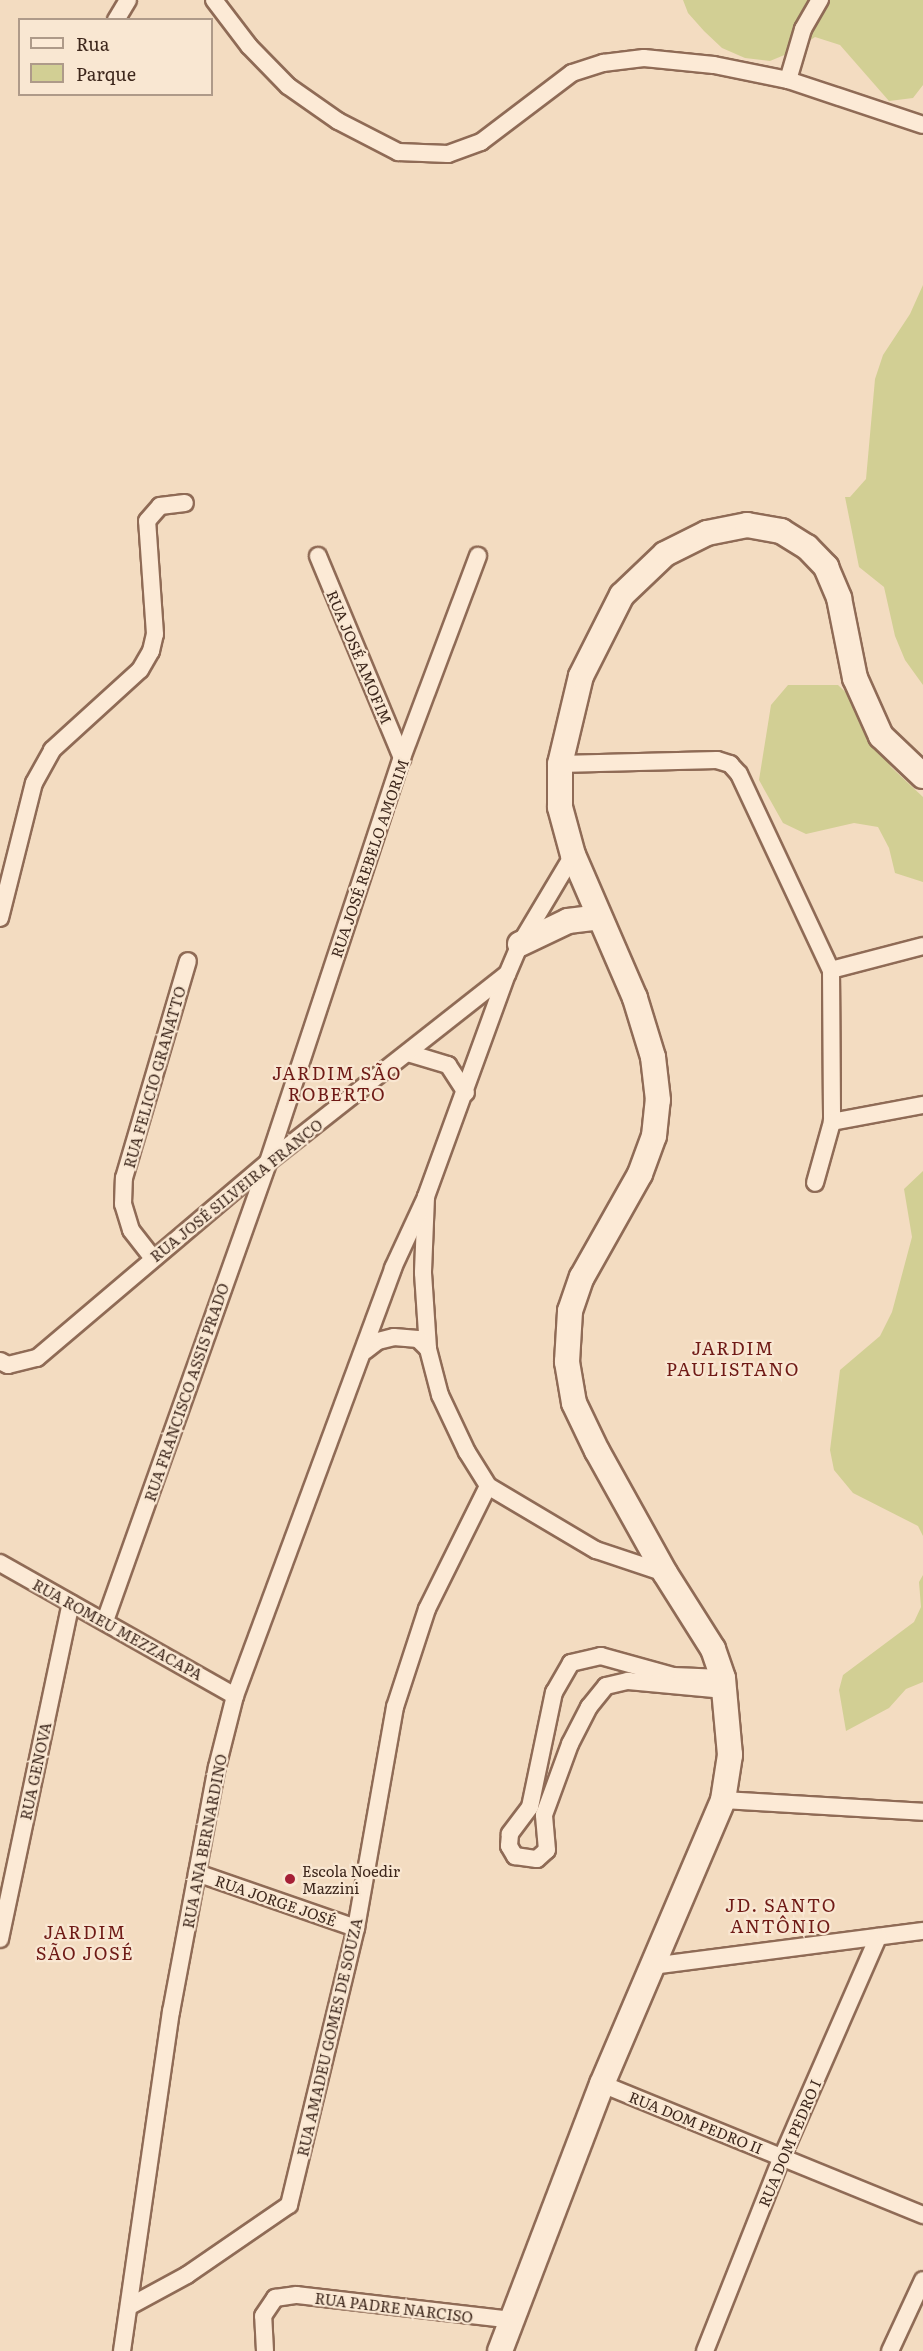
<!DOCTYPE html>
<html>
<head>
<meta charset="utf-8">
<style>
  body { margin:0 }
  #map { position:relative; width:923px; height:2351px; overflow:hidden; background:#f3dcc1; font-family:Literata,serif }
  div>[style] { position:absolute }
  .green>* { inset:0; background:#d2cf94 }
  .roads { filter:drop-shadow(2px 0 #8f6b56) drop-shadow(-2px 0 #8f6b56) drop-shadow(0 2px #8f6b56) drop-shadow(0 -2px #8f6b56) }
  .street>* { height:16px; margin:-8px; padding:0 8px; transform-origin:8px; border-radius:8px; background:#fcead6 }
  .secondary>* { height:24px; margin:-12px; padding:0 12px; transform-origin:12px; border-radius:12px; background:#fcead6 }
  .dots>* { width:16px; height:16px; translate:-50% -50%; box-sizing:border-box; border:3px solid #f9e7d2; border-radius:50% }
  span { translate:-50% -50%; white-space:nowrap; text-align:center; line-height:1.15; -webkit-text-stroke:4.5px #f9e7d2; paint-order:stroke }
  .street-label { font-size:15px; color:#3d271c }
  .poi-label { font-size:15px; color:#3d271c }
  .left { translate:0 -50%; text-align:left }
  .quarter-label { font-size:18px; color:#6f1a16; letter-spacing:1.5px }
  .legend { position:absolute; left:18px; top:18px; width:195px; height:78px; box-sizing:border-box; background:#f9e7d2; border:2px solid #ae9a89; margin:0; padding:8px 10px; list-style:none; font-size:18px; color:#3d271c }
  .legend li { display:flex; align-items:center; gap:12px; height:30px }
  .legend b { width:30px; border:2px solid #ae9a89 }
</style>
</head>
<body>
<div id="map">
  <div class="green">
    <i style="clip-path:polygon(683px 0,923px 0,923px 85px,913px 98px,889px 101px,840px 45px,815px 37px,794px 51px,770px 61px,745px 58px,722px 48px,704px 31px,688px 13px)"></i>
    <i style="clip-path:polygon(923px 285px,923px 685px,905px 660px,895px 636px,884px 587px,859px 567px,845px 497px,850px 497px,866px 479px,875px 379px,883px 355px,910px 314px)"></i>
    <i style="clip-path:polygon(788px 685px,838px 685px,856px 702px,891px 767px,923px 797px,923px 882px,895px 873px,889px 848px,878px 827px,854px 823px,806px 834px,783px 823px,759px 780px,771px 705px)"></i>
    <i style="clip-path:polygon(923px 1171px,923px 1536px,918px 1526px,853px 1493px,834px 1470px,830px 1450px,840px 1370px,880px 1336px,892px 1312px,912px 1237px,904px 1189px)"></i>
    <i style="clip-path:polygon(923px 1575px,923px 1682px,906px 1689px,889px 1708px,846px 1731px,839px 1690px,843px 1675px,914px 1622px,921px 1607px,919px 1582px)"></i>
  </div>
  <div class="roads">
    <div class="street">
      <i style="left:214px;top:0;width:58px;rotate:52.7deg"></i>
      <i style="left:249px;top:46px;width:56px;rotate:45.7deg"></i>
      <i style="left:288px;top:86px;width:61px;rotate:35deg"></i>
      <i style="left:338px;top:121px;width:68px;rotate:27.3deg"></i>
      <i style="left:398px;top:152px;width:50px;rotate:2.3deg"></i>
      <i style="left:448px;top:154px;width:35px;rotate:-20deg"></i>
      <i style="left:481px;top:142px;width:114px;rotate:-37.2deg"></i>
      <i style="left:572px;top:73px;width:33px;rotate:-18deg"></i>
      <i style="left:603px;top:63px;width:41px;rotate:-7deg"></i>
      <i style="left:644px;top:58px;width:70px;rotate:5.7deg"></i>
      <i style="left:714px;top:65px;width:76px;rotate:11.5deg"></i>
      <i style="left:788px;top:80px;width:142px;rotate:18.4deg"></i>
      <i style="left:116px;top:20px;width:23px;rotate:-59deg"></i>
      <i style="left:788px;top:80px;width:53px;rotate:-73.6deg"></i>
      <i style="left:803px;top:29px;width:34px;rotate:-60deg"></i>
      <i style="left:318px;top:556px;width:219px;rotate:67.4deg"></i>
      <i style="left:560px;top:764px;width:157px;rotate:-1.5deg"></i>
      <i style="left:717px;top:760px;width:14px;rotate:17deg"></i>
      <i style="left:730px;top:764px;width:13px;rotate:48deg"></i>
      <i style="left:739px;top:774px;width:217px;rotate:64.9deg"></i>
      <i style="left:831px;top:970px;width:152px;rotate:89.6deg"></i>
      <i style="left:832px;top:1122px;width:63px;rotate:105.6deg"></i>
      <i style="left:573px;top:855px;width:104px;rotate:120.8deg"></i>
      <i style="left:520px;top:944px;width:33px;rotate:113deg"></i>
      <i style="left:507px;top:974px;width:237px;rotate:110deg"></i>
      <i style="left:426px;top:1197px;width:76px;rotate:92.3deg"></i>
      <i style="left:423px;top:1273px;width:76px;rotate:86.2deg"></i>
      <i style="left:428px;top:1349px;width:48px;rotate:75.4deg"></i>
      <i style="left:440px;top:1395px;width:63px;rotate:64.7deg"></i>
      <i style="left:467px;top:1452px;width:40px;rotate:58deg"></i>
      <i style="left:488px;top:1486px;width:126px;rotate:30.7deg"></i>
      <i style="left:596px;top:1550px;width:73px;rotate:18.4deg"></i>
      <i style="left:0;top:918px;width:139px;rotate:-75.9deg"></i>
      <i style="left:34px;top:783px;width:38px;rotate:-61deg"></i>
      <i style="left:52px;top:750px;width:119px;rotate:-42.3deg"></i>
      <i style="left:140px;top:670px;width:22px;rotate:-60deg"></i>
      <i style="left:151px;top:651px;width:17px;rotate:-77deg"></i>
      <i style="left:155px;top:634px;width:113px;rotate:-94deg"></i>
      <i style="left:147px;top:521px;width:20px;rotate:-49deg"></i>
      <i style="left:160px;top:506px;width:25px;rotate:-7deg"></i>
      <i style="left:831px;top:970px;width:95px;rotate:-14.6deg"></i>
      <i style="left:408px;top:1053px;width:42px;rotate:16.7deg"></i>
      <i style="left:448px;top:1065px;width:33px;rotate:57deg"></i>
      <i style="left:832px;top:1122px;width:93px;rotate:-10.6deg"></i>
      <i style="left:152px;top:1257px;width:34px;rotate:-128deg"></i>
      <i style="left:131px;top:1230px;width:27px;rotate:-107deg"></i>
      <i style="left:123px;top:1204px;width:26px;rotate:-88deg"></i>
      <i style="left:124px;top:1178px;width:226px;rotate:-73.6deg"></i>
      <i style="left:365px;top:1351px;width:16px;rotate:-38deg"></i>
      <i style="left:378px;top:1341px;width:16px;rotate:-14deg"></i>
      <i style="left:394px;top:1337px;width:24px;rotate:5deg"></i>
      <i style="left:418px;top:1339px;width:14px;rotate:45deg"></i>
      <i style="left:0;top:1361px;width:9px;rotate:27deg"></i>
      <i style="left:8px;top:1365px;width:30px;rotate:-14deg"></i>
      <i style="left:37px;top:1358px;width:303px;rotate:-40.3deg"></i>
      <i style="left:268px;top:1162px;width:304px;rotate:-38.2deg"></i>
      <i style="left:0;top:1563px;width:270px;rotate:29.5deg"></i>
      <i style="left:105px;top:1621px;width:487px;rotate:-70.4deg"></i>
      <i style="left:268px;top:1162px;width:426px;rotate:-71.7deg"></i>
      <i style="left:402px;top:758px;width:216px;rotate:-69.4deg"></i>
      <i style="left:723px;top:1678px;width:50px;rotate:-177.7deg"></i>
      <i style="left:673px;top:1676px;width:75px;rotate:-164.5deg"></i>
      <i style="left:601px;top:1656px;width:31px;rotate:167deg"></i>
      <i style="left:571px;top:1663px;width:34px;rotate:120deg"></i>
      <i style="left:554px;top:1692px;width:117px;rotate:101.8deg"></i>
      <i style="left:530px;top:1807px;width:34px;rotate:127deg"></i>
      <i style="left:510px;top:1834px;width:12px;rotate:95deg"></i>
      <i style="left:509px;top:1846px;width:12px;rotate:59deg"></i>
      <i style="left:515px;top:1856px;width:22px;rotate:8deg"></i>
      <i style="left:537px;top:1859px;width:13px;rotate:-42deg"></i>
      <i style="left:547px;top:1850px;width:35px;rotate:-95deg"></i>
      <i style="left:544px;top:1815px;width:76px;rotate:-69.9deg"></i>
      <i style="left:570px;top:1744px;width:42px;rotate:-62.8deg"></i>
      <i style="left:589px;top:1707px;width:27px;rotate:-51deg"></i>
      <i style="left:606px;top:1686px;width:23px;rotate:-13deg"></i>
      <i style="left:628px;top:1681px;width:97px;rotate:5.3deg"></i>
      <i style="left:723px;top:1800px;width:200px;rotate:3.4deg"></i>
      <i style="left:197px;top:1873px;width:168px;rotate:19.1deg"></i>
      <i style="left:0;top:1939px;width:343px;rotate:-78.1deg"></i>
      <i style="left:652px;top:1966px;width:273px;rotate:-7.4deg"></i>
      <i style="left:602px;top:2084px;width:347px;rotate:22.2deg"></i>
      <i style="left:130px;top:2306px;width:65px;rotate:-28.5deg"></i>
      <i style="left:187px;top:2275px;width:124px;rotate:-34.5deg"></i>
      <i style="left:289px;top:2205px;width:285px;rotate:-76.4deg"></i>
      <i style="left:356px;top:1928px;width:224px;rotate:-80deg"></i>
      <i style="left:395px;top:1707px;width:103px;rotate:-71.9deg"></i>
      <i style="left:427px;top:1609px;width:137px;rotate:-63.6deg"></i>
      <i style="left:122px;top:2351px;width:343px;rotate:-81.8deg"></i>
      <i style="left:171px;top:2012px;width:249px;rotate:-79.4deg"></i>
      <i style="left:217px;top:1767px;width:73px;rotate:-75.8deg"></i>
      <i style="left:235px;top:1696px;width:456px;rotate:-69.7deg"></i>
      <i style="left:393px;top:1268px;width:78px;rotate:-65.1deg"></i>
      <i style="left:265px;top:2351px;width:35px;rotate:-93deg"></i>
      <i style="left:263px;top:2316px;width:22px;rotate:-56deg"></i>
      <i style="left:275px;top:2298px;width:22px;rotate:-8deg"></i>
      <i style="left:297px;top:2295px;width:217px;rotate:6.6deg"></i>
      <i style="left:705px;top:2351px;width:209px;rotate:-68.4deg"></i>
      <i style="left:782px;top:2157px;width:240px;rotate:-66.4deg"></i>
      <i style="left:890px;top:2351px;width:78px;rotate:-65.1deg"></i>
    </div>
    <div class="secondary">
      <i style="left:520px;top:944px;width:53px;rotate:-25.6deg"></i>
      <i style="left:568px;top:921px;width:31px;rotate:-7deg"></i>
      <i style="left:500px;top:2351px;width:286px;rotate:-69.1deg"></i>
      <i style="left:602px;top:2084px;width:309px;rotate:-66.9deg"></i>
      <i style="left:723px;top:1800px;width:46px;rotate:-81.2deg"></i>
      <i style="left:730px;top:1755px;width:77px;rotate:-95.2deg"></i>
      <i style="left:723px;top:1678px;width:31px;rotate:-109deg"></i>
      <i style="left:713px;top:1649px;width:90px;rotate:-122.3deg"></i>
      <i style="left:665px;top:1573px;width:140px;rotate:-119.1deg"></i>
      <i style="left:597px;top:1451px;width:53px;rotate:-115.6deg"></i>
      <i style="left:574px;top:1403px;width:42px;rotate:-99.7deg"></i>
      <i style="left:567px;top:1362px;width:51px;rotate:-86.6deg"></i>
      <i style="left:570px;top:1311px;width:36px;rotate:-71deg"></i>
      <i style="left:582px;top:1277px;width:118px;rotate:-60.6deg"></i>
      <i style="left:640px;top:1174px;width:40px;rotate:-69.8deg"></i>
      <i style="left:654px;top:1136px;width:36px;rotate:-84deg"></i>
      <i style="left:658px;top:1100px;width:43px;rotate:-96.6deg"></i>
      <i style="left:653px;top:1057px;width:62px;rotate:-107deg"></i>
      <i style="left:635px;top:998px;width:156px;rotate:-113.4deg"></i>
      <i style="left:573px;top:855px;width:50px;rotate:-105.2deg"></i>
      <i style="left:560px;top:807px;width:43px;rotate:-90deg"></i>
      <i style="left:560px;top:764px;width:90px;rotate:-76.6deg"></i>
      <i style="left:581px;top:676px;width:91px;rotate:-63.2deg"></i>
      <i style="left:622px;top:595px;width:59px;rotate:-43.6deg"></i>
      <i style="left:665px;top:554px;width:47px;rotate:-26.6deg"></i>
      <i style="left:707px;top:533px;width:41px;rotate:-11.3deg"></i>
      <i style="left:747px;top:525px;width:35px;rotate:10deg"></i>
      <i style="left:781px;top:531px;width:31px;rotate:32deg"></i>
      <i style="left:807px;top:547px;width:28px;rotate:46deg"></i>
      <i style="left:826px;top:567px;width:34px;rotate:67deg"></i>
      <i style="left:839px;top:598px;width:82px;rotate:78.7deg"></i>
      <i style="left:855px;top:678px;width:64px;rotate:65.9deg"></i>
      <i style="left:881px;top:736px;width:58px;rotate:43.6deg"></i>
    </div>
  </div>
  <div class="dots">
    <i style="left:290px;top:1879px;background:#a51f36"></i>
  </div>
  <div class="street-label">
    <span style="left:360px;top:657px;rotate:67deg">RUA JOSÉ AMOFIM</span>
    <span style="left:369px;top:858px;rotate:-71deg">RUA JOSÉ REBELO AMORIM</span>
    <span style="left:154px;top:1077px;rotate:-74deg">RUA FELICIO GRANATTO</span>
    <span style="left:236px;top:1190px;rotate:-39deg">RUA JOSÉ SILVEIRA FRANCO</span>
    <span style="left:186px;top:1392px;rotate:-71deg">RUA FRANCISCO ASSIS PRADO</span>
    <span style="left:118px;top:1629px;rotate:29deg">RUA ROMEU MEZZACAPA</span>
    <span style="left:35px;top:1771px;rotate:-78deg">RUA GENOVA</span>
    <span style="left:204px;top:1841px;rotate:-79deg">RUA ANA BERNARDINO</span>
    <span style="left:276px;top:1900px;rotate:19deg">RUA JORGE JOSÉ</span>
    <span style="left:329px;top:2037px;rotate:-77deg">RUA AMADEU GOMES DE SOUZA</span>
    <span style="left:696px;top:2122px;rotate:22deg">RUA DOM PEDRO II</span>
    <span style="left:789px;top:2143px;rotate:-67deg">RUA DOM PEDRO I</span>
    <span style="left:394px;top:2307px;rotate:7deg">RUA PADRE NARCISO</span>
  </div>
  <div class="poi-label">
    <span class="left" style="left:302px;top:1879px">Escola Noedir<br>Mazzini</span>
  </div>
  <div class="quarter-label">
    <span style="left:337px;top:1084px">JARDIM SÃO<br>ROBERTO</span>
    <span style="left:733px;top:1359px">JARDIM<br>PAULISTANO</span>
    <span style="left:781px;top:1916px">JD. SANTO<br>ANTÔNIO</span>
    <span style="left:85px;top:1943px">JARDIM<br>SÃO JOSÉ</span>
  </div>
  <ul class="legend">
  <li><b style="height:8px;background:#fcead6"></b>Rua</li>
  <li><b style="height:16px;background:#d2cf94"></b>Parque</li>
  </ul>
</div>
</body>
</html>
